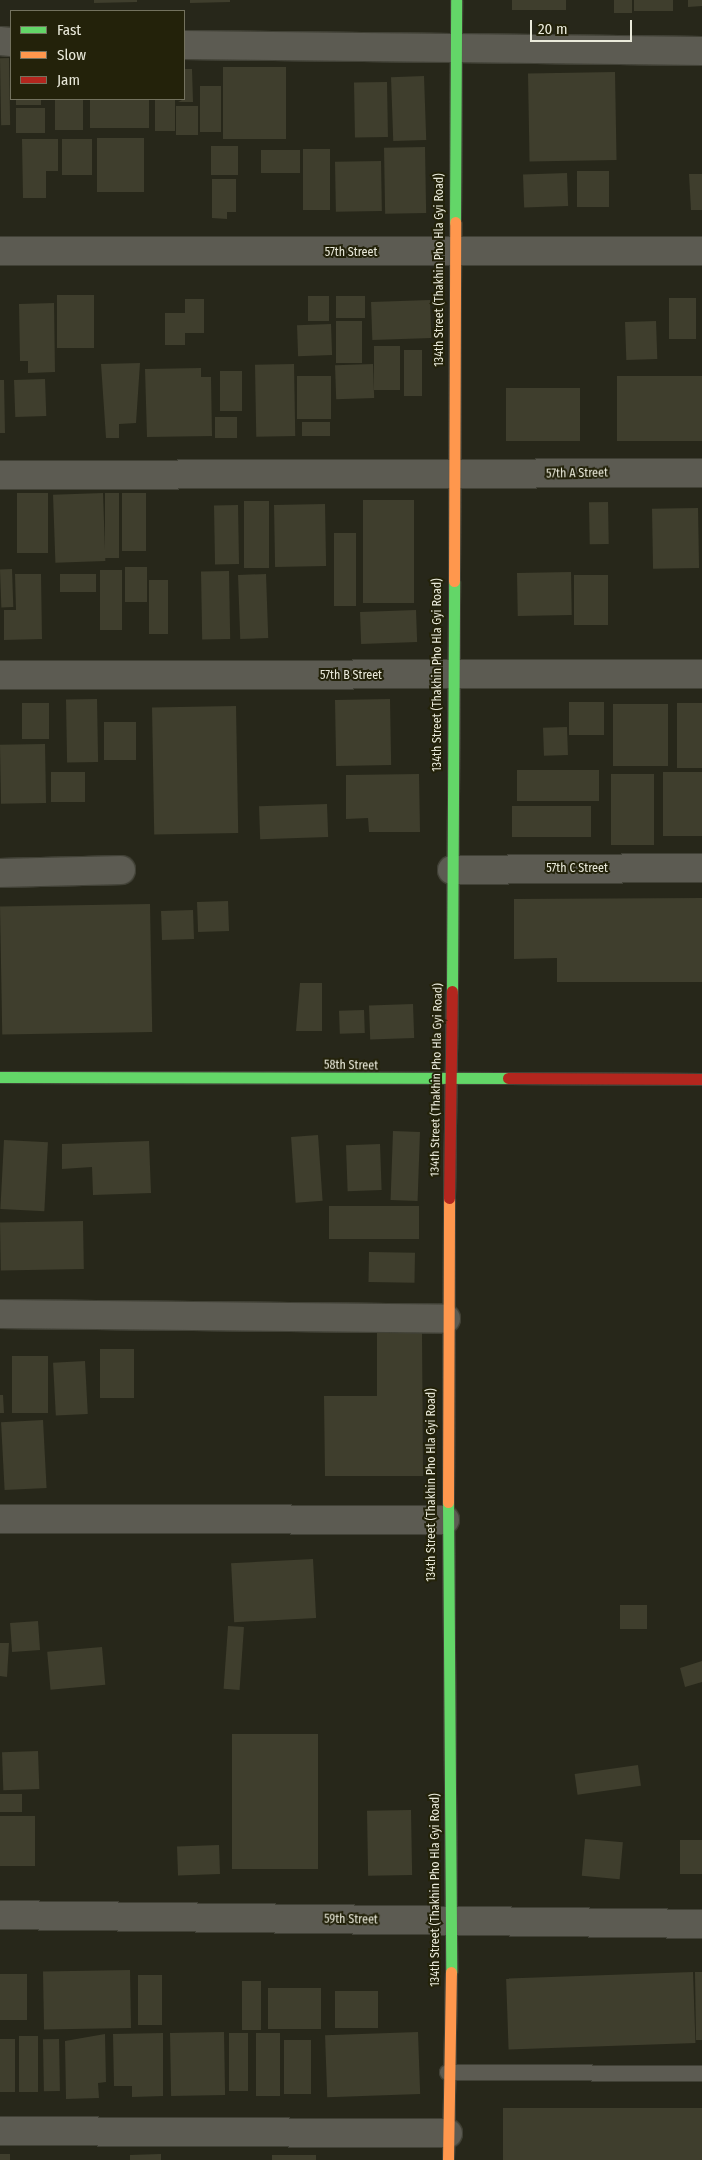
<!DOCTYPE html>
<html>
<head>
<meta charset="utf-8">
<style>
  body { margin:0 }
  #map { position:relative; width:702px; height:2160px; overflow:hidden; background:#27271a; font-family:"Fira Sans Condensed",sans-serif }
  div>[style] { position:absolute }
  .building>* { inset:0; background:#3f3e2d; transform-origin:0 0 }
  .roads { filter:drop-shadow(1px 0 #414136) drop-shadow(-1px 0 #414136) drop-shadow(0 1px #414136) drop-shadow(0 -1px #414136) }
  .lane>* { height:15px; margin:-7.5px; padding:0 7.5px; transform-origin:7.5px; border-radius:7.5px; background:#5c5b52 }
  .street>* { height:28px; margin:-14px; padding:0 14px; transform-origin:14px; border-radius:14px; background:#5c5b52 }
  .fast>* { height:11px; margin:-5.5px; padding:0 5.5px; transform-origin:5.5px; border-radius:5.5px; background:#63d668 }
  .slow>* { height:11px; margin:-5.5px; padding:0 5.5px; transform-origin:5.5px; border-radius:5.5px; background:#ff974d }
  .jam>* { height:11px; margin:-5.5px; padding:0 5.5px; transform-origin:5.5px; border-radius:5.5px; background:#b3261e }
  span { translate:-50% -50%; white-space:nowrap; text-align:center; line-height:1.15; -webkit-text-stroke:4px #23220a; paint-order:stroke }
  .street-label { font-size:12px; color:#eaeadb }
  .legend { position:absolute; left:10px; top:10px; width:175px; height:90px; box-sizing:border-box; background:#23220a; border:1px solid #73725e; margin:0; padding:6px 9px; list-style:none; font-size:15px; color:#eaeadb }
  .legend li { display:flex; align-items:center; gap:10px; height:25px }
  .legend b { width:25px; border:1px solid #73725e }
  .scale { position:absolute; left:530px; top:20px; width:102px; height:22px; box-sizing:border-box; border:2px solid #eaeadb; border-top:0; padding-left:6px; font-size:15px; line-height:18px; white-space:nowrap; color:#eaeadb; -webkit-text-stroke:4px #23220a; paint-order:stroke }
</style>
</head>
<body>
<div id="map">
  <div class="building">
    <i style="clip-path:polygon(94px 0,137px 0,137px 2px,94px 3px)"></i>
    <i style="clip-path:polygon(190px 0,230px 0,230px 2px,190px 3px)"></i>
    <i style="left:512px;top:0;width:54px;height:10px"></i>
    <i style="left:614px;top:0;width:18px;height:13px"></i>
    <i style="left:634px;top:0;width:39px;height:11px"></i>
    <i style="clip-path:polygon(688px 0,702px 0,702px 6px,688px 7px)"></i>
    <i style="left:9px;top:58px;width:67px;height:9px;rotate:89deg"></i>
    <i style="left:223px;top:67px;width:63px;height:72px"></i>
    <i style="clip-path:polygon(184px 69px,192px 69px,193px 102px,178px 102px,184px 99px)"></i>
    <i style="left:615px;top:72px;width:88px;height:87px;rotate:89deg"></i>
    <i style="left:424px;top:76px;width:64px;height:33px;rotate:88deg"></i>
    <i style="left:387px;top:82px;width:55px;height:33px;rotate:89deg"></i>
    <i style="left:221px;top:86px;width:46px;height:21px;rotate:90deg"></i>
    <i style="left:16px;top:99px;width:25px;height:6px"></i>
    <i style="left:55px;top:99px;width:28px;height:31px"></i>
    <i style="left:90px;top:99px;width:59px;height:29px"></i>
    <i style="left:155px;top:99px;width:20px;height:32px"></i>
    <i style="left:176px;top:106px;width:22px;height:29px"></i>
    <i style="left:16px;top:108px;width:29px;height:25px"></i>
    <i style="left:97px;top:138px;width:47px;height:54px"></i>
    <i style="clip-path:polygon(22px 139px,58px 139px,58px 171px,46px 171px,46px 198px,23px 198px)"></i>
    <i style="left:62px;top:139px;width:30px;height:36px"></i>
    <i style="left:238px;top:146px;width:29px;height:27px;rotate:90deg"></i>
    <i style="left:425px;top:147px;width:66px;height:41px;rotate:89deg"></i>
    <i style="left:303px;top:149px;width:27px;height:61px"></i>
    <i style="left:261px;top:150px;width:39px;height:23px"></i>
    <i style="left:381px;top:161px;width:50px;height:46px;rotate:89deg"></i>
    <i style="left:609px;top:171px;width:36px;height:32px;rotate:90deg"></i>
    <i style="left:567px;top:173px;width:33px;height:44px;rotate:88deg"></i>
    <i style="clip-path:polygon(689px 174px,702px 174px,702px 210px,691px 210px)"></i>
    <i style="clip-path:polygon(212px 179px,236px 179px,236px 212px,227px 212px,227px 219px,212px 218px)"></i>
    <i style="left:57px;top:295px;width:37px;height:53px"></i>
    <i style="left:308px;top:296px;width:21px;height:25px"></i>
    <i style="left:336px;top:296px;width:29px;height:22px"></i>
    <i style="left:669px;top:298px;width:27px;height:41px"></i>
    <i style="left:185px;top:299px;width:19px;height:34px"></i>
    <i style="left:430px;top:300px;width:38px;height:59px;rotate:88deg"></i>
    <i style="clip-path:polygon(54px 303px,55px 372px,28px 373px,28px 361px,20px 361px,19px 304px)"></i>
    <i style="left:165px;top:313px;width:20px;height:32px"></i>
    <i style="left:336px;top:321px;width:26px;height:42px"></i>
    <i style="left:656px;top:321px;width:38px;height:31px;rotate:88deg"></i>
    <i style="left:331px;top:324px;width:31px;height:34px;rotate:88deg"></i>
    <i style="left:374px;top:346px;width:26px;height:44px"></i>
    <i style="left:404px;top:350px;width:18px;height:46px"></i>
    <i style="clip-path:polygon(140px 363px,136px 423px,119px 424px,119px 438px,106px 438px,101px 364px)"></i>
    <i style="left:294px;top:364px;width:72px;height:39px;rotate:89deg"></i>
    <i style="left:373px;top:364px;width:34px;height:38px;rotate:88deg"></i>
    <i style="clip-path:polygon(201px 368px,201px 377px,211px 377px,212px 436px,147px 437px,145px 369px)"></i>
    <i style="left:220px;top:371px;width:22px;height:40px"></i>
    <i style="left:297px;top:376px;width:34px;height:43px"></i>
    <i style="left:702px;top:376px;width:65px;height:85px;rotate:90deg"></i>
    <i style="left:45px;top:379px;width:37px;height:31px;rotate:88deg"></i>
    <i style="clip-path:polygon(0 380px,4px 380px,5px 433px,0 433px)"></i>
    <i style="left:506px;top:388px;width:74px;height:53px"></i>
    <i style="left:215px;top:417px;width:22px;height:21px"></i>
    <i style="left:302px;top:422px;width:28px;height:14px"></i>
    <i style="left:17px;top:493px;width:31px;height:60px"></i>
    <i style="left:103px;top:493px;width:68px;height:50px;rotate:88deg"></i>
    <i style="left:105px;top:493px;width:14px;height:65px"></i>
    <i style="left:122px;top:493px;width:24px;height:58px"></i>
    <i style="left:363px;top:500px;width:51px;height:103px"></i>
    <i style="left:244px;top:501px;width:25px;height:67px"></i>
    <i style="left:608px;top:502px;width:42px;height:19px;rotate:89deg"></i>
    <i style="left:325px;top:504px;width:62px;height:51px;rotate:89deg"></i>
    <i style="left:238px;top:505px;width:59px;height:24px;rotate:89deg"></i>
    <i style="left:698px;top:508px;width:60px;height:46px;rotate:89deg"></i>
    <i style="left:334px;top:533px;width:22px;height:73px"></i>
    <i style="left:147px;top:567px;width:35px;height:22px;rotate:90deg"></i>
    <i style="left:12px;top:569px;width:38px;height:12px;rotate:88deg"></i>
    <i style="left:100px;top:570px;width:22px;height:60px"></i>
    <i style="left:229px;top:571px;width:68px;height:28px;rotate:89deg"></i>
    <i style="left:571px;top:572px;width:43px;height:54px;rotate:89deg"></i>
    <i style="clip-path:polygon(15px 574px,41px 574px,42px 639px,4px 640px,4px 610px,16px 610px)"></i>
    <i style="left:60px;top:574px;width:36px;height:18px"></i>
    <i style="left:266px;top:574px;width:64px;height:28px;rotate:88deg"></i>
    <i style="left:574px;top:575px;width:34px;height:50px"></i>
    <i style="left:149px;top:580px;width:19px;height:54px"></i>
    <i style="left:416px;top:610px;width:32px;height:56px;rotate:88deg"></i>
    <i style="left:97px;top:699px;width:63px;height:31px;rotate:89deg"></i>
    <i style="left:390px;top:699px;width:66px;height:55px;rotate:89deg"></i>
    <i style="left:569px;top:702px;width:35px;height:33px"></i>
    <i style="left:49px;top:703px;width:36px;height:27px;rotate:90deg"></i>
    <i style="left:677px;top:703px;width:25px;height:65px"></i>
    <i style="left:613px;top:704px;width:55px;height:62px"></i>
    <i style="left:236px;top:706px;width:127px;height:84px;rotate:89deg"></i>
    <i style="left:104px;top:722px;width:32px;height:38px"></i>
    <i style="left:567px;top:727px;width:28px;height:24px;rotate:88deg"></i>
    <i style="left:45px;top:744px;width:59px;height:45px;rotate:89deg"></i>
    <i style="left:599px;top:770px;width:31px;height:82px;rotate:90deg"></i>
    <i style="left:51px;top:772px;width:34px;height:30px"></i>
    <i style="left:663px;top:772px;width:39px;height:64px"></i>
    <i style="clip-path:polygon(419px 774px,420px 832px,369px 832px,368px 818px,346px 819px,346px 775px)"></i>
    <i style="left:611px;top:774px;width:43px;height:71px"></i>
    <i style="left:327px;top:804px;width:33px;height:68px;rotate:88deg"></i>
    <i style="left:512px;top:806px;width:79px;height:31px"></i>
    <i style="clip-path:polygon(702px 898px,702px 982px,557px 982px,557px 958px,514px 959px,514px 899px)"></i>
    <i style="left:228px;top:901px;width:30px;height:31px;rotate:88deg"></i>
    <i style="left:150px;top:904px;width:128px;height:150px;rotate:89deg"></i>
    <i style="left:193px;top:910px;width:29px;height:32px;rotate:88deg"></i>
    <i style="clip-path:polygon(300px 983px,322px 983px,322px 1031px,296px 1031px)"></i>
    <i style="left:413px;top:1004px;width:34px;height:44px;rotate:88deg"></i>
    <i style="left:364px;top:1010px;width:23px;height:25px;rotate:88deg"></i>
    <i style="left:393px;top:1131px;width:27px;height:69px;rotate:2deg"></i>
    <i style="left:318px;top:1135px;width:66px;height:27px;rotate:86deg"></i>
    <i style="left:4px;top:1140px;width:44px;height:69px;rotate:3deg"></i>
    <i style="clip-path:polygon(149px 1141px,151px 1193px,93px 1195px,92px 1167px,62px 1169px,62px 1144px)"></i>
    <i style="left:380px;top:1144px;width:46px;height:34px;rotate:88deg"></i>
    <i style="left:329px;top:1206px;width:90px;height:33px"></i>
    <i style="left:83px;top:1221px;width:48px;height:83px;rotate:89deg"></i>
    <i style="left:369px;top:1252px;width:46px;height:30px;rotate:1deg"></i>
    <i style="clip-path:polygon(377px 1332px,422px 1332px,423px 1476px,325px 1476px,324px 1396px,377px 1396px)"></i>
    <i style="left:100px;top:1349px;width:34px;height:49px"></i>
    <i style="left:12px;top:1356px;width:36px;height:57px"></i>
    <i style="left:85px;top:1361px;width:53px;height:32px;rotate:87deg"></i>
    <i style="clip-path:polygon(0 1395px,3px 1395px,4px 1413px,0 1413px)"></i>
    <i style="left:43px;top:1420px;width:68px;height:42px;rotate:87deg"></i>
    <i style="left:313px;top:1559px;width:59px;height:82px;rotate:87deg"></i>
    <i style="left:620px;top:1605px;width:27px;height:24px"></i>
    <i style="left:38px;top:1621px;width:29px;height:28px;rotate:86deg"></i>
    <i style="left:228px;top:1626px;width:16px;height:63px;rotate:4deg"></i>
    <i style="clip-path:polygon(0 1643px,9px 1643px,7px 1677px,0 1676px)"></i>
    <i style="left:102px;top:1647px;width:38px;height:55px;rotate:85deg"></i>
    <i style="clip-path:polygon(702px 1661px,702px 1682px,685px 1687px,680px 1668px)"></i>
    <i style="left:318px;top:1734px;width:135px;height:86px;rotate:90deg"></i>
    <i style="left:38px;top:1751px;width:38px;height:36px;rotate:88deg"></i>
    <i style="left:638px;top:1765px;width:21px;height:64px;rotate:82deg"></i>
    <i style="left:0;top:1794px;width:22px;height:18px"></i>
    <i style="left:411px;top:1810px;width:65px;height:44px;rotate:89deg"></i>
    <i style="left:0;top:1816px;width:35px;height:50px"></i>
    <i style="left:585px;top:1839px;width:38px;height:37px;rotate:5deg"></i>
    <i style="left:680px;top:1840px;width:22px;height:34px"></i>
    <i style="left:219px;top:1845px;width:29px;height:42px;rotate:88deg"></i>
    <i style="left:130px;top:1970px;width:58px;height:87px;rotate:89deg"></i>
    <i style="left:693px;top:1972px;width:71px;height:187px;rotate:88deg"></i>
    <i style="clip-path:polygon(695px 1972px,702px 1972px,702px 2040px,696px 2040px)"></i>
    <i style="left:0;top:1974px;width:27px;height:46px"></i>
    <i style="left:138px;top:1975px;width:24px;height:50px"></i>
    <i style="left:242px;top:1981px;width:19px;height:49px"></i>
    <i style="left:321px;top:1988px;width:41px;height:53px;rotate:90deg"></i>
    <i style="left:335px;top:1991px;width:43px;height:37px"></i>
    <i style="left:224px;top:2032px;width:63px;height:54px;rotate:89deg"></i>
    <i style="left:418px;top:2032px;width:62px;height:93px;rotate:88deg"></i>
    <i style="clip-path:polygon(163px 2033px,163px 2096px,132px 2097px,132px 2086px,114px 2086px,113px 2034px)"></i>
    <i style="left:229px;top:2033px;width:19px;height:58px"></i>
    <i style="left:256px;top:2033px;width:24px;height:63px"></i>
    <i style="clip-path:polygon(105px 2034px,106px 2082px,98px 2083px,99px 2098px,66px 2099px,65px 2041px)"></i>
    <i style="left:19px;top:2036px;width:19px;height:56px"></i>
    <i style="left:0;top:2039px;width:15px;height:53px"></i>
    <i style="left:59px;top:2039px;width:52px;height:16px;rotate:89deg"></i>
    <i style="left:284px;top:2040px;width:27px;height:54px"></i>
    <i style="left:702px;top:2108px;width:52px;height:199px;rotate:90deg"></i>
    <i style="left:0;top:2154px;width:10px;height:6px"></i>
    <i style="clip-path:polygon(161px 2154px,161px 2160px,130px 2160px,130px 2155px)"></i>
    <i style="left:272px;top:2155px;width:44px;height:5px"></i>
  </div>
  <div class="roads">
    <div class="lane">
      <i style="left:447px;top:2072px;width:255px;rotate:0.2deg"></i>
    </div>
    <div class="street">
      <i style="left:0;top:41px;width:11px;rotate:5deg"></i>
      <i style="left:184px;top:45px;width:518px;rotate:0.66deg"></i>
      <i style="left:0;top:251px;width:702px"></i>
      <i style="left:0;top:475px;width:702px;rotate:-0.16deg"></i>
      <i style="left:0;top:675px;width:702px;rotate:-0.08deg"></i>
      <i style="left:452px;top:870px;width:250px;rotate:-0.5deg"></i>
      <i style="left:0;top:873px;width:121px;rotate:-1.4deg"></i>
      <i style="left:0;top:1314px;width:446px;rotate:0.6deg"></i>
      <i style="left:0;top:1519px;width:445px;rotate:0.1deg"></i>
      <i style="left:0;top:1915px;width:702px;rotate:0.73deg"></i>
      <i style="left:0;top:2131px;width:448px;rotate:0.3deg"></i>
    </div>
    <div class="fast">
      <i style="left:455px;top:222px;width:222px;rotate:-89.7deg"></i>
      <i style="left:452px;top:991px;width:410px;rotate:-89.7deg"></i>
      <i style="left:0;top:1077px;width:508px;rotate:0.11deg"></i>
      <i style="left:448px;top:1502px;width:470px;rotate:89.6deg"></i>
    </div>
    <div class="slow">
      <i style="left:454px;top:581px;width:359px;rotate:-89.8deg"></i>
      <i style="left:448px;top:1502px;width:304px;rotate:-89.8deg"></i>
      <i style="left:448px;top:2160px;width:188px;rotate:-89.1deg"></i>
    </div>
    <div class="jam">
      <i style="left:508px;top:1078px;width:194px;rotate:0.3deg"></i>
      <i style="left:449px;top:1198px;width:207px;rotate:-89.2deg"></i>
    </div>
  </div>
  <div class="street-label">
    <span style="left:351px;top:253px">57th Street</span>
    <span style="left:440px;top:270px;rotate:-90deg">134th Street (Thakhin Pho Hla Gyi Road)</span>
    <span style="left:577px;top:474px;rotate:-1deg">57th A Street</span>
    <span style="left:438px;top:675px;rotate:-90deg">134th Street (Thakhin Pho Hla Gyi Road)</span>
    <span style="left:351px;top:676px">57th B Street</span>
    <span style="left:577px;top:869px">57th C Street</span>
    <span style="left:351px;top:1066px;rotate:1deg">58th Street</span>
    <span style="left:437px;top:1080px;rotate:-89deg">134th Street (Thakhin Pho Hla Gyi Road)</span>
    <span style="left:432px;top:1485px;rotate:-90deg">134th Street (Thakhin Pho Hla Gyi Road)</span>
    <span style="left:436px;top:1890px;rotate:-90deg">134th Street (Thakhin Pho Hla Gyi Road)</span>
    <span style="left:351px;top:1920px;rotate:1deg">59th Street</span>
  </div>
  <ul class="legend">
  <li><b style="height:6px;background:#63d668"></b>Fast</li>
  <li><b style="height:6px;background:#ff974d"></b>Slow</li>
  <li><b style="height:6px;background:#b3261e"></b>Jam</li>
  </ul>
  <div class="scale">20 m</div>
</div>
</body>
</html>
